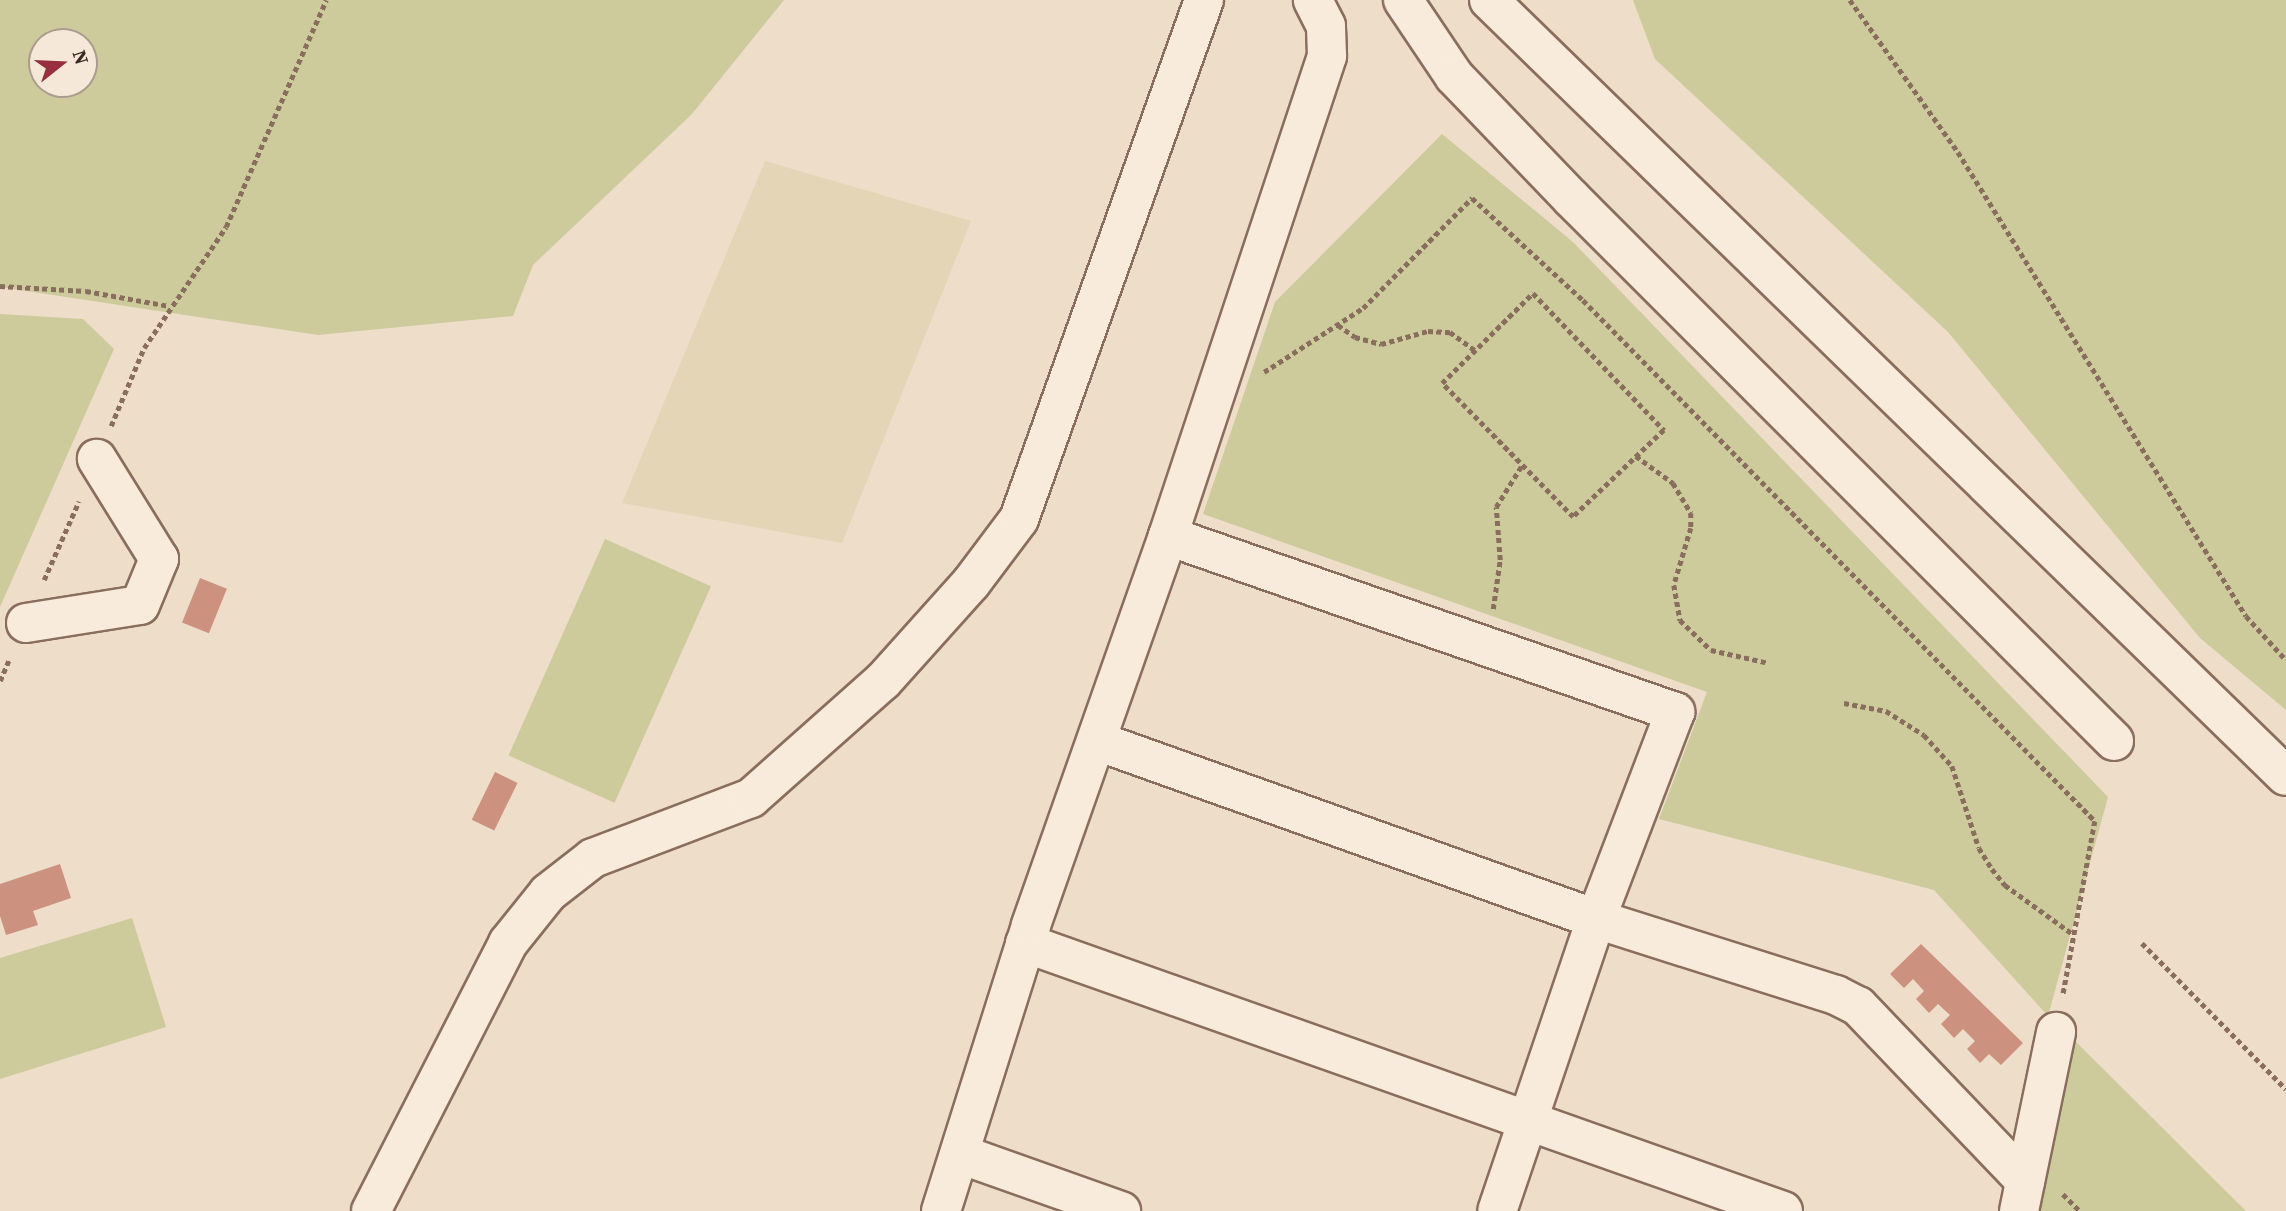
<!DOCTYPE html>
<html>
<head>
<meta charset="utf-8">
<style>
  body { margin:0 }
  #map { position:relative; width:2286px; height:1211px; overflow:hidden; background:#eeddc9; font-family:"Source Serif 4",serif }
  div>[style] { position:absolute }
  .farmland>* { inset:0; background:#e4d5b6 }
  .green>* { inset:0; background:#cdca9c; transform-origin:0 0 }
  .building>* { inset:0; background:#cc927f; transform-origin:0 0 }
  .path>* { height:4.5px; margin-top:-2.25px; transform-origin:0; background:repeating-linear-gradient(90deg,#8a6e5d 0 5px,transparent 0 8.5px) }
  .roads { filter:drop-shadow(2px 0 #8a6e5d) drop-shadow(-2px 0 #8a6e5d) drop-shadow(0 2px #8a6e5d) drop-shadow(0 -2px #8a6e5d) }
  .minor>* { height:38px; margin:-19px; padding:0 19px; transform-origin:19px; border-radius:19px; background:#f9ebdc }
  span { translate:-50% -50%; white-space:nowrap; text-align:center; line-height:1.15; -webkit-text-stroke:7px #f6e8d8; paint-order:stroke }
  .north { position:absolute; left:28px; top:28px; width:70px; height:70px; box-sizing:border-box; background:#f6e8d8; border:2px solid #ab9c8f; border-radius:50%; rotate:72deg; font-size:19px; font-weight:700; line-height:28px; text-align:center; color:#3b2921 }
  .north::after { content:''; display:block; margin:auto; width:24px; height:32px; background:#992e41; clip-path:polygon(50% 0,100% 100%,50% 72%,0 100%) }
</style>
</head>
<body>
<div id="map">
  <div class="farmland">
    <i style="clip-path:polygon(765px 161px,971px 221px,842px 543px,622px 503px)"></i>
  </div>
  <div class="green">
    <i style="clip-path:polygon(evenodd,0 0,784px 0,692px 114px,533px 265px,513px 316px,318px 335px,0 287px,0 0,42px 42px,84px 42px,84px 84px,42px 84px,42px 42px)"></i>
    <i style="clip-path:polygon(1633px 0,2286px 0,2286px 710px,2200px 638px,1948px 332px,1655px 59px)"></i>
    <i style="clip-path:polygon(1442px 134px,1573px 242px,2108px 797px,2048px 1016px,1934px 890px,1659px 819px,1707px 692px,1203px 514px,1275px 302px)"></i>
    <i style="clip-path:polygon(0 314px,83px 319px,114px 349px,0 607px)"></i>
    <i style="left:605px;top:539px;width:116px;height:237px;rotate:24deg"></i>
    <i style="clip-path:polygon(132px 918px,166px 1027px,0 1079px,0 958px)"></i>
    <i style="clip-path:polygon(2072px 1038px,2246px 1211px,2036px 1211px)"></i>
  </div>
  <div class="building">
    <i style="left:200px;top:578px;width:29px;height:48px;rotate:22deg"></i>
    <i style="left:495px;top:772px;width:25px;height:53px;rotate:26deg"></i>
    <i style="clip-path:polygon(60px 864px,71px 898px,33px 911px,38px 925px,6px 935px,0 916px,0 884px)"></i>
    <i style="clip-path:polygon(1921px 944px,2023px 1043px,2001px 1065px,1989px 1054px,1980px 1063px,1967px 1049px,1975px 1041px,1963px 1029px,1954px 1038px,1941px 1024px,1950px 1015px,1938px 1004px,1929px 1013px,1916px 999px,1924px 991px,1913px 979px,1904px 988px,1890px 974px)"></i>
  </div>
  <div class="path">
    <i style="left:1850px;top:0;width:186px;rotate:54.6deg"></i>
    <i style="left:1958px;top:152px;width:546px;rotate:58.17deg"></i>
    <i style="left:2246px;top:616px;width:59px;rotate:47.7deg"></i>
    <i style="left:0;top:286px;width:86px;rotate:3.3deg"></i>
    <i style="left:86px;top:291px;width:84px;rotate:10.2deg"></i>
    <i style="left:1533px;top:293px;width:190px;rotate:46.3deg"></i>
    <i style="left:1664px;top:430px;width:126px;rotate:136.3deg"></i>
    <i style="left:1573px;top:517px;width:187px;rotate:-134.4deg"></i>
    <i style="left:1442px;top:383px;width:128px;rotate:-44.7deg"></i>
    <i style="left:1338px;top:325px;width:21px;rotate:35deg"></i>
    <i style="left:1355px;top:337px;width:27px;rotate:15deg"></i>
    <i style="left:1381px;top:344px;width:49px;rotate:-15.5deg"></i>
    <i style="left:1428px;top:331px;width:22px;rotate:3deg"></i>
    <i style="left:1450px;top:332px;width:31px;rotate:36deg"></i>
    <i style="left:1264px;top:372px;width:118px;rotate:-32.9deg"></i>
    <i style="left:1363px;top:308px;width:155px;rotate:-45.3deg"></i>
    <i style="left:1472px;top:198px;width:151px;rotate:42.6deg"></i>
    <i style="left:1583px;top:300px;width:730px;rotate:45.5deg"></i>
    <i style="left:2095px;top:821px;width:178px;rotate:100.4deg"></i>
    <i style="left:111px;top:426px;width:85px;rotate:-67.1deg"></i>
    <i style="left:144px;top:348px;width:146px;rotate:-55.9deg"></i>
    <i style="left:226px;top:227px;width:248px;rotate:-66.2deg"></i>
    <i style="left:1636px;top:456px;width:46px;rotate:36.1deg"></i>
    <i style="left:1673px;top:483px;width:35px;rotate:59deg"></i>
    <i style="left:1691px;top:513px;width:15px;rotate:90deg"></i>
    <i style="left:1691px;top:528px;width:59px;rotate:106.6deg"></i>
    <i style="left:1674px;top:585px;width:36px;rotate:80deg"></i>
    <i style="left:1680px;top:620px;width:43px;rotate:44.1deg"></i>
    <i style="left:1711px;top:650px;width:59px;rotate:12.6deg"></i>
    <i style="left:44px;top:580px;width:86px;rotate:-66.1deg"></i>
    <i style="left:1493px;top:609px;width:49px;rotate:-81.9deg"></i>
    <i style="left:1500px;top:560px;width:53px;rotate:-94.3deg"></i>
    <i style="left:1496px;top:507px;width:49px;rotate:-58.2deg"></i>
    <i style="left:0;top:681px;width:25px;rotate:-67deg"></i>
    <i style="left:1844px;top:703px;width:43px;rotate:10.8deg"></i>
    <i style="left:1886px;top:711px;width:45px;rotate:32.3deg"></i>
    <i style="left:1924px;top:735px;width:42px;rotate:47.9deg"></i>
    <i style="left:1952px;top:766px;width:86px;rotate:71.8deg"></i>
    <i style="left:1979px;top:848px;width:25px;rotate:58deg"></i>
    <i style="left:1992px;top:869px;width:21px;rotate:51deg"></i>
    <i style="left:2005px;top:885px;width:85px;rotate:35.9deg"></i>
    <i style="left:2142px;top:943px;width:205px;rotate:45.4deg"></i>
    <i style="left:2063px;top:1194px;width:24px;rotate:45deg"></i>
  </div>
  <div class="roads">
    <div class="minor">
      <i style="left:1403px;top:0;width:92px;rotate:56.1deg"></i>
      <i style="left:1454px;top:76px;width:169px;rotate:46.2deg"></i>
      <i style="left:1571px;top:198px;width:768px;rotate:45deg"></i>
      <i style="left:1489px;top:0;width:1112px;rotate:44.24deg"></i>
      <i style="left:1168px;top:536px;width:537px;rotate:19.14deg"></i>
      <i style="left:1675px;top:712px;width:222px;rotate:110.9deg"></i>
      <i style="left:1596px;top:919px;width:308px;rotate:108.7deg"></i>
      <i style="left:26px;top:623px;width:115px;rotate:-9deg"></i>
      <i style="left:140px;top:605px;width:50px;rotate:-67.6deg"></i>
      <i style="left:159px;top:559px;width:118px;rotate:-121.8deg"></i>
      <i style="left:1097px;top:741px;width:530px;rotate:19.63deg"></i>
      <i style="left:1596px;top:919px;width:252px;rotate:17.6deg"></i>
      <i style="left:1836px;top:995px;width:25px;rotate:27deg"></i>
      <i style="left:1858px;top:1006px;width:242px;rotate:46.3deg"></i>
      <i style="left:1025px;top:943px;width:804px;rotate:19.47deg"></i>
      <i style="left:960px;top:1154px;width:171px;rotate:19.5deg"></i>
      <i style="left:371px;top:1211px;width:301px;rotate:-62.9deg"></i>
      <i style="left:508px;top:943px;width:64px;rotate:-51.3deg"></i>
      <i style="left:548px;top:893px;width:57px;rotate:-37.9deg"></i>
      <i style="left:593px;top:858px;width:169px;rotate:-20.8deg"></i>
      <i style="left:751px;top:798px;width:176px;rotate:-41.6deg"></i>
      <i style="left:883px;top:681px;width:132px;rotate:-48.1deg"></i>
      <i style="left:971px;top:583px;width:80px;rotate:-53.1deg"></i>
      <i style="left:1019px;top:519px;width:551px;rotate:-70.38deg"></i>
      <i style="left:941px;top:1211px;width:300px;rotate:-72.5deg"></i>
      <i style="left:1031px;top:925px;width:412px;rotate:-70.6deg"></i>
      <i style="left:1168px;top:536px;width:506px;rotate:-71.67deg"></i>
      <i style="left:1327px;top:56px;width:30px;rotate:-92deg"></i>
      <i style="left:1326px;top:26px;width:29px;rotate:-117deg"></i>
      <i style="left:2019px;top:1211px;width:183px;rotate:-78.3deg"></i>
    </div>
  </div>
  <div class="north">N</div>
</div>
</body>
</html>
